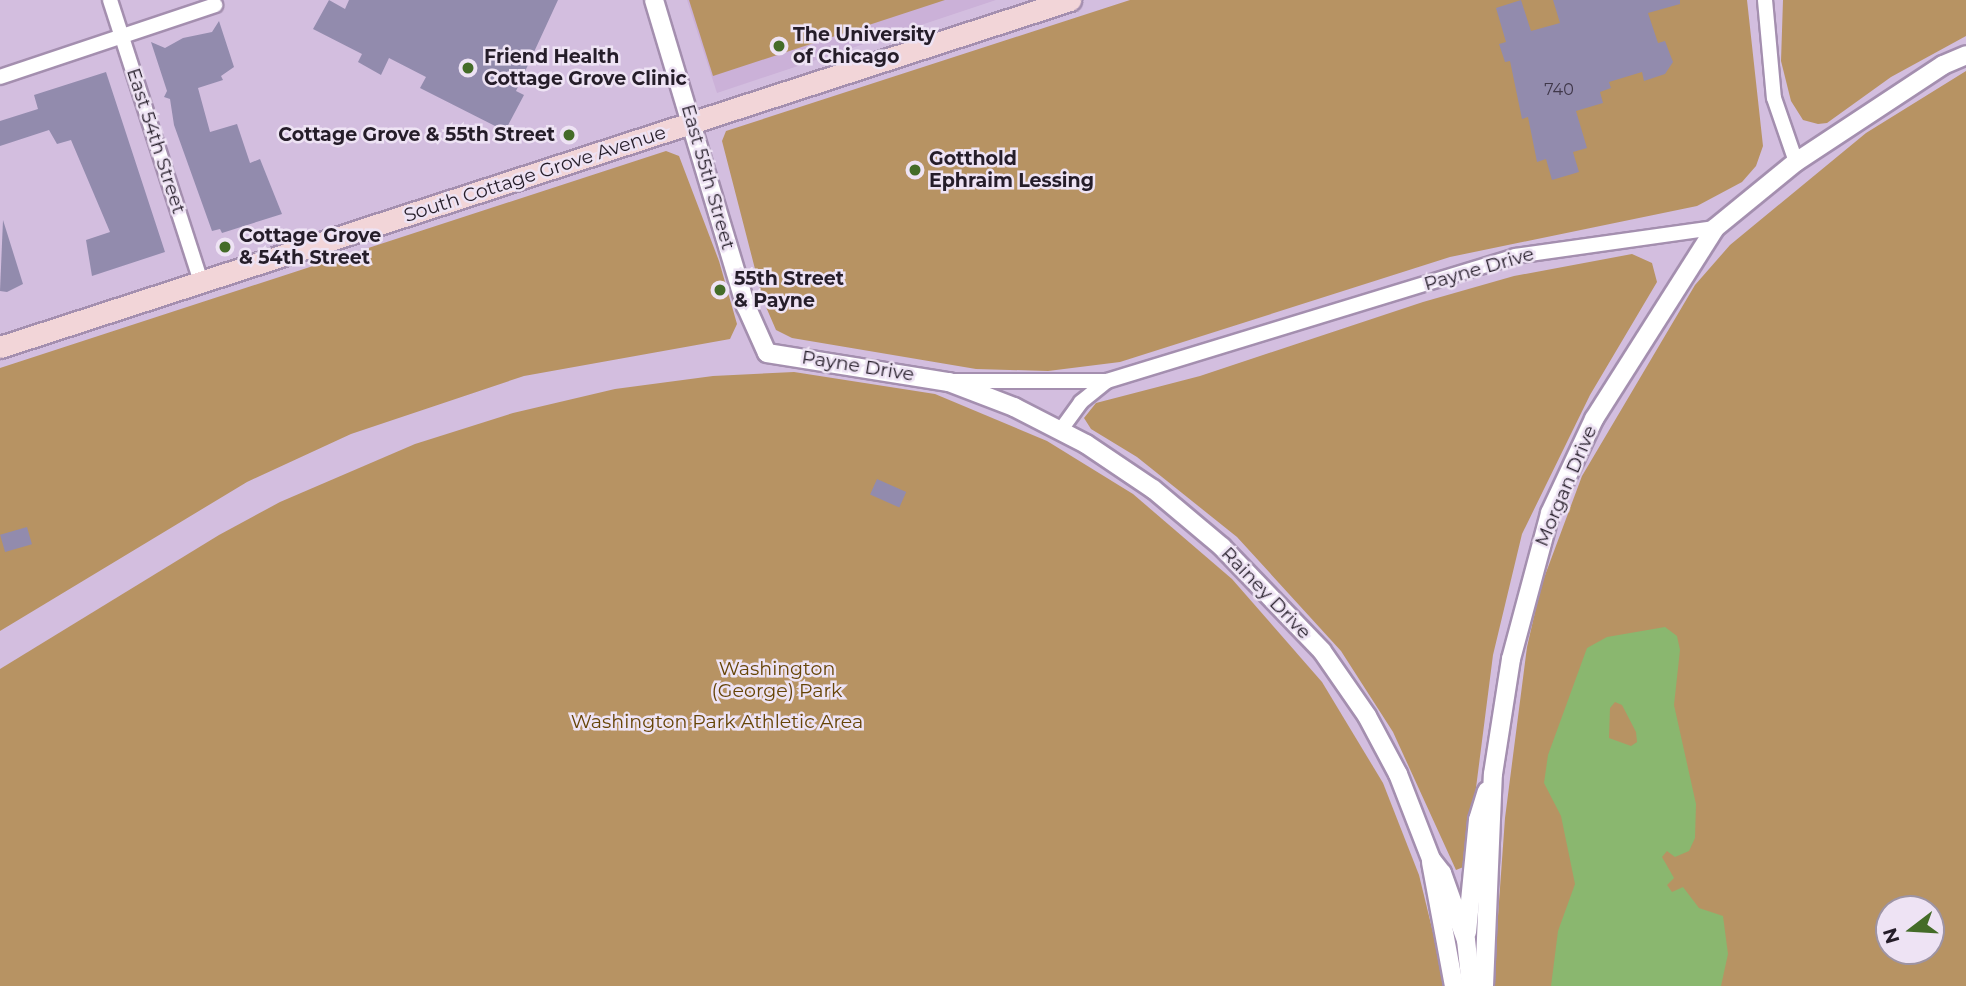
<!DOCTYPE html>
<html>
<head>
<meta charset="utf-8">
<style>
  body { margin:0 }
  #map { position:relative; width:1966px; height:986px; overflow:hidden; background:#d3bedf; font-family:Montserrat,sans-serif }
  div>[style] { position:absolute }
  .built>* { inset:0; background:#cbb1d8 }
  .green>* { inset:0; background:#b79363 }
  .water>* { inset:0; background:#8ab76f }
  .building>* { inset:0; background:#928bad; transform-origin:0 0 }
  .roads { filter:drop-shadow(2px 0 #a48faf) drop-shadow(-2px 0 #a48faf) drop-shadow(0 2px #a48faf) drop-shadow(0 -2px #a48faf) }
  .minor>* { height:14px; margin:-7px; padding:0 7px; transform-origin:7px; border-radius:7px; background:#fff }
  .tertiary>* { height:18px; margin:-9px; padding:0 9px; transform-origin:9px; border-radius:9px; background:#fff }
  .secondary>* { height:21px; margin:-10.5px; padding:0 10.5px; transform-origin:10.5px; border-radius:10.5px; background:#f2d5d8 }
  .dots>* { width:19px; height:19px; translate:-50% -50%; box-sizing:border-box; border:4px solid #eee3f4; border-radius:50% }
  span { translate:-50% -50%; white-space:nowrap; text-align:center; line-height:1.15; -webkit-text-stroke:5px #eee3f4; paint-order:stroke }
  .number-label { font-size:16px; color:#40384a }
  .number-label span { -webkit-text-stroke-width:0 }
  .poi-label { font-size:19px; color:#251d29; font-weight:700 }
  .left { translate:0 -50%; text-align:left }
  .right { translate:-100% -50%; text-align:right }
  .street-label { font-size:19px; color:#251d29 }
  .park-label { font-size:19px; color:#664407 }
  .north { position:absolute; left:1875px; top:895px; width:70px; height:70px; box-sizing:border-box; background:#eee3f4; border:2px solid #9e94a3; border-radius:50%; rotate:253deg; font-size:19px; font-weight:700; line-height:28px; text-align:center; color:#251d29 }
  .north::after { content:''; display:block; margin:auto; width:24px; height:32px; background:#446c28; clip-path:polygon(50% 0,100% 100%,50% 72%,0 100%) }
</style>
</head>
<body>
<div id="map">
  <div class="built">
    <i style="clip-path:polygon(687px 0,996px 0,717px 93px)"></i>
  </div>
  <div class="green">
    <i style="clip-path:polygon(689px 0,945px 0,713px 76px)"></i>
    <i style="clip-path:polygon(1130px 0,1747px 0,1763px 146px,1756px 166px,1742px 182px,1697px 206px,1450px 257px,1120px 362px,1048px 371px,976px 369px,792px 338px,776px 330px,763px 300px,722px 141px,726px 131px)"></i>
    <i style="clip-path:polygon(1783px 0,1966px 0,1966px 36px,1891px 77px,1827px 123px,1818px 124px,1803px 120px,1791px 101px,1781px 61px)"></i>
    <i style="clip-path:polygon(evenodd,1966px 71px,1966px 986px,1493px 986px,1505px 818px,1527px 647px,1541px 586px,1582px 476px,1695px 285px,1730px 245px,1866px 133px,1966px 71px,1889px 909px,1931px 909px,1931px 951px,1889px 951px,1889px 909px)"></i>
    <i style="clip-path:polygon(666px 151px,679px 156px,719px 261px,737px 324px,730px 339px,524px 376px,351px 434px,247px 482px,0 631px,0 368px)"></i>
    <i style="clip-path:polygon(1632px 254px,1652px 263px,1657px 282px,1590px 395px,1522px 534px,1493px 655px,1466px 866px,1456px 870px,1393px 732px,1341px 651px,1237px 537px,1137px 457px,1091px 429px,1084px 418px,1096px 403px,1200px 376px,1423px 302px,1514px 276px)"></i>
    <i style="clip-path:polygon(794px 372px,935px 394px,1047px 441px,1133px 494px,1232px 579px,1322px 682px,1383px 783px,1419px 875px,1446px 986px,0 986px,0 669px,219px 535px,280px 502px,415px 444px,513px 413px,615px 389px,713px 376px)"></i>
  </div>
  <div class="water">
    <i style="clip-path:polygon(evenodd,1665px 627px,1677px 636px,1680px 650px,1674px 705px,1696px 804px,1695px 838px,1689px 851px,1675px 857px,1667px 851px,1662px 857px,1674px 878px,1667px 885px,1672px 892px,1683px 887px,1699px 908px,1723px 916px,1728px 954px,1721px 986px,1551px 986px,1558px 931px,1575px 884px,1561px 816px,1544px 783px,1548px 755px,1587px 648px,1607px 637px,1665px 627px,1615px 702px,1622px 705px,1636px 732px,1637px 742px,1631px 746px,1609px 738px,1610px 708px,1615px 702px)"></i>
  </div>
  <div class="building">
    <i style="clip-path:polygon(329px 0,345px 9px,349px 0,558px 0,516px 91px,524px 95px,505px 131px,420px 88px,426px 77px,389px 58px,381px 75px,358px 62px,362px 54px,313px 29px)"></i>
    <i style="clip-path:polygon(1521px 0,1531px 31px,1560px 23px,1553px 0,1680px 0,1680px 4px,1648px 13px,1658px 43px,1665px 41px,1673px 62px,1665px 74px,1644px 81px,1642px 72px,1609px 82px,1611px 88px,1600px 92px,1603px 103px,1576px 111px,1587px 148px,1573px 152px,1579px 172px,1552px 180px,1546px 159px,1537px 162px,1528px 117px,1522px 119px,1510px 61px,1505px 62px,1499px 44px,1506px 42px,1496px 8px)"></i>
    <i style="clip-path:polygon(219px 21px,234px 67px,221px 76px,223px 80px,198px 88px,210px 132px,237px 124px,250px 163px,260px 159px,282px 214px,222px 233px,220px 229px,212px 231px,174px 125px,170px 99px,164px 97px,167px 91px,151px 42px,165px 48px,183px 38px,212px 32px)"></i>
    <i style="clip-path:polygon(106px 72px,165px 252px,92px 276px,86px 240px,110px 232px,71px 140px,57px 144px,49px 130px,0 146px,0 121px,38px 109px,34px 95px)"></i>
    <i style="clip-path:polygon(3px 220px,23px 284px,7px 292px,0 291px)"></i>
    <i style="left:877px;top:479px;width:32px;height:17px;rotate:24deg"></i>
    <i style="left:27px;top:527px;width:18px;height:28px;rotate:74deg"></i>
  </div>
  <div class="roads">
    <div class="minor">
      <i style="left:110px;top:0;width:296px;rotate:72.1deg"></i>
      <i style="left:1765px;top:0;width:98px;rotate:84.8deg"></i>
      <i style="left:1774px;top:98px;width:68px;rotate:71deg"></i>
      <i style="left:0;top:77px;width:227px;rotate:-18.5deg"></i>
      <i style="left:954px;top:381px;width:153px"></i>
      <i style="left:1107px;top:381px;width:427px;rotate:-17deg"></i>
      <i style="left:1515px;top:256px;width:202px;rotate:-8deg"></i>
      <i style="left:1060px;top:431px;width:36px;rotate:-54deg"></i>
      <i style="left:1081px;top:402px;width:33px;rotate:-39deg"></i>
    </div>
    <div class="tertiary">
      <i style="left:654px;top:0;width:320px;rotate:73.3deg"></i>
      <i style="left:746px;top:306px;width:51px;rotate:65.9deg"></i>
      <i style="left:767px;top:353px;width:184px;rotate:9.1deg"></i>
      <i style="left:949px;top:382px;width:70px;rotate:21deg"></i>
      <i style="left:1014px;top:407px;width:81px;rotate:27.2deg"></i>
      <i style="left:1086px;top:444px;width:81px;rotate:33.9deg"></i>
      <i style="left:1153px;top:489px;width:90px;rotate:40deg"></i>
      <i style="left:1222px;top:547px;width:144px;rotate:46.1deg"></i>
      <i style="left:1322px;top:651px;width:79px;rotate:55.3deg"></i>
      <i style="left:1367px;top:716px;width:66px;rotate:61.9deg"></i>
      <i style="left:1398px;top:774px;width:91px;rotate:68.8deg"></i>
      <i style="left:1431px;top:859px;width:18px;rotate:52deg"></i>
      <i style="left:1442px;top:873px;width:71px;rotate:70.3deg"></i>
      <i style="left:1466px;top:940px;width:46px;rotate:83.8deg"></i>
      <i style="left:1431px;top:862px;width:126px;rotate:79.5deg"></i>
      <i style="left:1467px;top:932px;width:113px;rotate:-84.4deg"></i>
      <i style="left:1478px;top:820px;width:30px;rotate:-73deg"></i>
      <i style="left:1484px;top:986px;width:212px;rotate:-87.6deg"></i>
      <i style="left:1493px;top:774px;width:116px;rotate:-81.1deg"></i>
      <i style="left:1511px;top:659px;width:151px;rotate:-75deg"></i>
      <i style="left:1550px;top:513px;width:104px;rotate:-64.9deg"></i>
      <i style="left:1594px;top:419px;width:226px;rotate:-57.6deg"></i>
      <i style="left:1715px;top:228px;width:104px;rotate:-39.2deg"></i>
      <i style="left:1796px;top:162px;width:176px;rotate:-33.4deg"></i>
      <i style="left:1943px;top:65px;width:25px;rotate:-23deg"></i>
    </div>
    <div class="secondary">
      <i style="left:0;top:347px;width:1125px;rotate:-17.97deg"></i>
    </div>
  </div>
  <div class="dots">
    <i style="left:779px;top:46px;background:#446c28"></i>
    <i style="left:468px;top:68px;background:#446c28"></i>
    <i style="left:569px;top:135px;background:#446c28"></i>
    <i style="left:915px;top:170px;background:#446c28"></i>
    <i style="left:225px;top:247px;background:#446c28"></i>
    <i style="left:720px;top:290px;background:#446c28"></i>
  </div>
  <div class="number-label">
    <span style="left:1559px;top:90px">740</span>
  </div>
  <div class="poi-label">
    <span class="left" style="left:793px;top:46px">The University<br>of Chicago</span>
    <span class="left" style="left:484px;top:68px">Friend Health<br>Cottage Grove Clinic</span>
    <span class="right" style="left:555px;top:135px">Cottage Grove &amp; 55th Street</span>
    <span class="left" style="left:929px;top:170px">Gotthold<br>Ephraim Lessing</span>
    <span class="left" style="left:239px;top:247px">Cottage Grove<br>&amp; 54th Street</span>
    <span class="left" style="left:734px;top:290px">55th Street<br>&amp; Payne</span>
  </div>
  <div class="street-label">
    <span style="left:156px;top:141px;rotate:72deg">East 54th Street</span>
    <span style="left:535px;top:174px;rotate:-18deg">South Cottage Grove Avenue</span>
    <span style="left:708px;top:177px;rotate:74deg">East 55th Street</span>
    <span style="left:1479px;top:269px;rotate:-16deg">Payne Drive</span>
    <span style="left:858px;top:366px;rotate:9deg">Payne Drive</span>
    <span style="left:1566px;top:486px;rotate:-67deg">Morgan Drive</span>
    <span style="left:1266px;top:593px;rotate:46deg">Rainey Drive</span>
  </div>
  <div class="park-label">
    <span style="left:777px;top:680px">Washington<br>(George) Park</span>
    <span style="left:717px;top:722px">Washington Park Athletic Area</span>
  </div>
  <div class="north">N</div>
</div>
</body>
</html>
